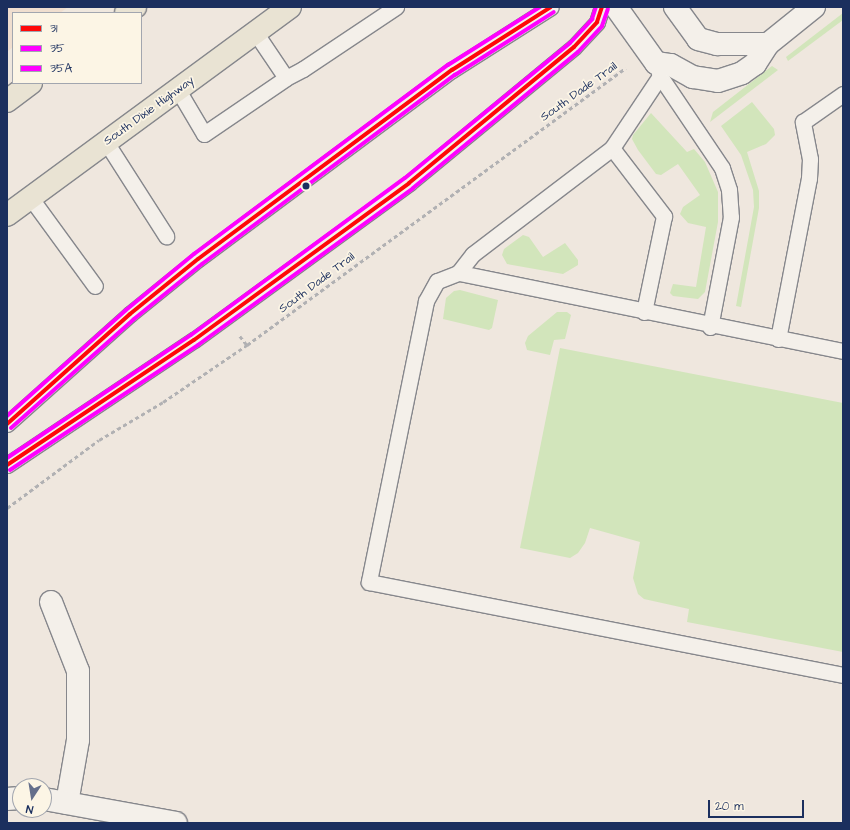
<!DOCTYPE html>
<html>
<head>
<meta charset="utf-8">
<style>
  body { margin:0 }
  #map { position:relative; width:850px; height:830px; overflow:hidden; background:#efe7de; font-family:"Architects Daughter",sans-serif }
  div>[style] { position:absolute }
  .built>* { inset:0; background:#f0decf }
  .green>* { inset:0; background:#d2e5bb }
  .path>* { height:2.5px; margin-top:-1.25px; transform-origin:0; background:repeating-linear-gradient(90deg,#b1b1b3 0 4px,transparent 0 7px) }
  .roads { filter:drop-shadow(1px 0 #86878c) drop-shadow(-1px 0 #86878c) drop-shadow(0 1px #86878c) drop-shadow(0 -1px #86878c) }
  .lane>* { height:15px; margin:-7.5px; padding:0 7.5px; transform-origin:7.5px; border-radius:7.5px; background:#f4f0ea }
  .street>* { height:22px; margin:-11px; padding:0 11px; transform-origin:11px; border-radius:11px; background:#f4f0ea }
  .highway>* { height:22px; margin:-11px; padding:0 11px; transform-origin:11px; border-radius:11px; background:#e9e3d3 }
  .bus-1>* { height:4px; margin:-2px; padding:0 2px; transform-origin:2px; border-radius:2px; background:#ff0808 }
  .bus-2>* { height:4px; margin:-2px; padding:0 2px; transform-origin:2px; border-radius:2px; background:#f0f }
  .bus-3>* { height:4px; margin:-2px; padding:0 2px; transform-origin:2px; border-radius:2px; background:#f0f }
  .dots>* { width:11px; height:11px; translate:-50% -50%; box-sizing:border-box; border:2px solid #fcf5e5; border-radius:50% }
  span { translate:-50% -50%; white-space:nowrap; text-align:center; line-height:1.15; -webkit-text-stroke:3.5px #fcf5e5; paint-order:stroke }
  .street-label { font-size:12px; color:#1b2f5e }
  .frame { position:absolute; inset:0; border:8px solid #1b2f5e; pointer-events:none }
  .legend { position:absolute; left:12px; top:12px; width:130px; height:72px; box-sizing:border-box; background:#fcf5e5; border:1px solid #a2a6af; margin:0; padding:5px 7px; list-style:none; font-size:12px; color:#1b2f5e }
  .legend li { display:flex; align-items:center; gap:8px; height:20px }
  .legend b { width:20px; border:1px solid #a2a6af }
  .north { position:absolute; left:12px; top:778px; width:40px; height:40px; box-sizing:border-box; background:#fcf5e5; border:1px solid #a2a6af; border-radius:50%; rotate:192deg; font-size:11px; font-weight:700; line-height:16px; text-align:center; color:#1b2f5e }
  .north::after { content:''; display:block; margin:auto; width:14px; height:18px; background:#656f8b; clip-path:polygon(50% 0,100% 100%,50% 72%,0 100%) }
  .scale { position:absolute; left:708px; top:800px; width:96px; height:18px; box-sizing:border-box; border:2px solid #1b2f5e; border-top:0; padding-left:5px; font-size:12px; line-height:14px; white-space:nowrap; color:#1b2f5e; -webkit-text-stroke:3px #fcf5e5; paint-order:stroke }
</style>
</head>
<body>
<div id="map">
  <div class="built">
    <i style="clip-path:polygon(7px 7px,68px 7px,60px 13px,13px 13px,13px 47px,7px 52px)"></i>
  </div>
  <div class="green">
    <i style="clip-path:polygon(843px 13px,843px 20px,788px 61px,786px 57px)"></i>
    <i style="clip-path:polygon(772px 66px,778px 70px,710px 122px,713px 112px)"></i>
    <i style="clip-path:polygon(752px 102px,774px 129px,775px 135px,766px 144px,747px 152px,759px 191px,759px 208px,741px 307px,736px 306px,754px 207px,753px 190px,741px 155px,721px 126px)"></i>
    <i style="clip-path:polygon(651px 113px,687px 152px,694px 149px,705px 162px,718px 192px,718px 222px,705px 292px,698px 299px,673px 296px,670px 293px,673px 284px,696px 287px,706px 227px,688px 223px,680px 214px,683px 207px,700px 195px,678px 164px,661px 175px,656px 174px,638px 150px,632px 139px,633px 135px)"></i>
    <i style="clip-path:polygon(523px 235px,529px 237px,543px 257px,565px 243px,578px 260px,578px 265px,563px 274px,507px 264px,502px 255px,504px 249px)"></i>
    <i style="clip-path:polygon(460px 290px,498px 300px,492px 328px,489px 330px,443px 319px,446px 298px,454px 291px)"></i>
    <i style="clip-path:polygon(557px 312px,567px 312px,571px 315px,565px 339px,554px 340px,550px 355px,527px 350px,525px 343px,528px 336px)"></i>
    <i style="clip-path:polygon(560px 348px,843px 403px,843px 652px,687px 622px,689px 609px,644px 599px,638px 594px,633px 578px,640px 542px,590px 528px,585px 543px,578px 553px,570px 558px,520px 548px)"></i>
  </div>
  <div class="path">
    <i style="left:240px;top:336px;width:11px;rotate:52deg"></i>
    <i style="left:7px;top:508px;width:114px;rotate:-36.5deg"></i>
    <i style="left:99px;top:440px;width:74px;rotate:-30.7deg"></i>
    <i style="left:163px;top:402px;width:102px;rotate:-34.2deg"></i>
    <i style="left:247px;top:345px;width:469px;rotate:-36.2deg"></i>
  </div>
  <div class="roads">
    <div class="lane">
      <i style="left:255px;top:32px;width:55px;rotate:56deg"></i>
      <i style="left:286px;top:78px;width:19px;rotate:-28deg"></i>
      <i style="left:303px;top:69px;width:112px;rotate:-33.7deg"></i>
      <i style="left:656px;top:63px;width:14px;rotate:73deg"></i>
      <i style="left:660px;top:76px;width:111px;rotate:56deg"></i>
      <i style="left:722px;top:168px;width:23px;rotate:72deg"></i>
      <i style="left:729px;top:190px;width:27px;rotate:86deg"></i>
      <i style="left:731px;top:217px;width:112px;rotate:100.8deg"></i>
      <i style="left:178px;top:90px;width:51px;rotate:59.4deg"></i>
      <i style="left:204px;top:134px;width:99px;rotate:-34.3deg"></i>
      <i style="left:106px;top:142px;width:112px;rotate:57.4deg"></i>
      <i style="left:612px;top:148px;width:86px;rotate:52.6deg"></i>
      <i style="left:664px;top:216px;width:98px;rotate:101.8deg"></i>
      <i style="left:30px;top:197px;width:110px;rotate:53.9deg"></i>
      <i style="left:458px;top:273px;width:24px;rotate:-52deg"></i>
      <i style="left:473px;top:254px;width:175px;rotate:-37.3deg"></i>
      <i style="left:612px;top:148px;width:87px;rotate:-56.3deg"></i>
      <i style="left:778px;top:339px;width:164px;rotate:-79.1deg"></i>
      <i style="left:809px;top:178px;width:19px;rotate:-87deg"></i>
      <i style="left:810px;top:159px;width:38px;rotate:-101deg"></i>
      <i style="left:803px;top:122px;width:49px;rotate:-35deg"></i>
      <i style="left:843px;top:351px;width:393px;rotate:-168.5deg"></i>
      <i style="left:458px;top:273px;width:22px;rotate:159deg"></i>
      <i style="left:437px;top:281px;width:23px;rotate:119deg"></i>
      <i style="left:426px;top:301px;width:287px;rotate:101.5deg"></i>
      <i style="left:369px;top:582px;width:483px;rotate:11.1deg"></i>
      <i style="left:7px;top:424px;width:165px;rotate:-41.8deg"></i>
      <i style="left:130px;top:314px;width:87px;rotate:-39deg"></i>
      <i style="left:198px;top:259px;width:317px;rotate:-36.7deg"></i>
      <i style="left:452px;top:70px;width:117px;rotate:-32.5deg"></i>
      <i style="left:7px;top:465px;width:225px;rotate:-33.8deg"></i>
      <i style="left:194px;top:340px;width:266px;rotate:-36.1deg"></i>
      <i style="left:409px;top:183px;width:214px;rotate:-39.5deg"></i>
      <i style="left:574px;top:47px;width:34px;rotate:-47deg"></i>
      <i style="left:597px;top:22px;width:16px;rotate:-72deg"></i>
    </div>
    <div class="street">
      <i style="left:616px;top:7px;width:69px;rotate:54.5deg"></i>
      <i style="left:656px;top:63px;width:15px;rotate:8deg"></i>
      <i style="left:671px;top:65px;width:25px;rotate:29deg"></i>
      <i style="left:693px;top:77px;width:25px;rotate:9deg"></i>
      <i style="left:718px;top:81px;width:25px;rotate:-18deg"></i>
      <i style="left:742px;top:73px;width:16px;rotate:-35deg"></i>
      <i style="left:755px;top:64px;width:24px;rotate:-57deg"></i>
      <i style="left:768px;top:44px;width:59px;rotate:-38.8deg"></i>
      <i style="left:675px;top:7px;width:39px;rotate:54deg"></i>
      <i style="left:698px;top:39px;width:20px;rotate:15deg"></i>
      <i style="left:717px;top:44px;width:51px"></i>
      <i style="left:51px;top:602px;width:74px;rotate:68.6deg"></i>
      <i style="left:78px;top:671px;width:69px;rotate:90deg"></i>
      <i style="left:78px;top:740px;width:64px;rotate:99.9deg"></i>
      <i style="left:7px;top:799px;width:13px;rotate:-4deg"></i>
      <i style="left:44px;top:799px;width:134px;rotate:10.3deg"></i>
    </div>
    <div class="highway">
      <i style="left:126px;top:13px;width:11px;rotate:-34deg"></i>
      <i style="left:7px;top:101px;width:30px;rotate:-37deg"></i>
      <i style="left:7px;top:215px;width:351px;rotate:-36.3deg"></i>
    </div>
  </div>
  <div class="bus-1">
    <i style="left:7px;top:424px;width:165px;rotate:-41.8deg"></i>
    <i style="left:130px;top:314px;width:87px;rotate:-39deg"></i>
    <i style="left:198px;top:259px;width:317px;rotate:-36.7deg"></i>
    <i style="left:452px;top:70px;width:117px;rotate:-32.5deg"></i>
    <i style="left:7px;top:465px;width:225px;rotate:-33.8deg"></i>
    <i style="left:194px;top:340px;width:266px;rotate:-36.1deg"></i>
    <i style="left:409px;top:183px;width:214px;rotate:-39.5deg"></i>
    <i style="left:574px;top:47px;width:34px;rotate:-47deg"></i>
    <i style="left:597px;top:22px;width:16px;rotate:-72deg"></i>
  </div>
  <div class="bus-2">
    <i style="left:11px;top:428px;width:164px;rotate:-41.5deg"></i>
    <i style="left:134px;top:319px;width:87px;rotate:-39deg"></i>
    <i style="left:202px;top:264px;width:316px;rotate:-36.8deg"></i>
    <i style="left:455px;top:75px;width:117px;rotate:-32.5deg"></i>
    <i style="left:10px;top:470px;width:226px;rotate:-33.6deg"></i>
    <i style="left:198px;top:345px;width:266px;rotate:-36.1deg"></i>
    <i style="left:413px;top:188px;width:214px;rotate:-39.5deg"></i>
    <i style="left:578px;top:52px;width:35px;rotate:-47deg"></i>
    <i style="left:602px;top:26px;width:18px;rotate:-71deg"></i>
  </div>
  <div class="bus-3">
    <i style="left:7px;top:416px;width:159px;rotate:-41.7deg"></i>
    <i style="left:126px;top:310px;width:88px;rotate:-39.5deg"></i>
    <i style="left:194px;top:254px;width:317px;rotate:-36.7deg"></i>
    <i style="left:448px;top:65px;width:109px;rotate:-32.2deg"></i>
    <i style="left:7px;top:458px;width:221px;rotate:-33.8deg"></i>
    <i style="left:191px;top:335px;width:265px;rotate:-36.3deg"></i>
    <i style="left:405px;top:178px;width:213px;rotate:-39.3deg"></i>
    <i style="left:570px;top:43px;width:33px;rotate:-47deg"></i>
    <i style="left:592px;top:19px;width:13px;rotate:-72deg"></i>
  </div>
  <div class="dots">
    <i style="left:306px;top:186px;background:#1b2f5e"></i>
  </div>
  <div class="street-label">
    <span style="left:579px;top:92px;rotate:-36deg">South Dade Trail</span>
    <span style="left:149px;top:111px;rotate:-36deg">South Dixie Highway</span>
    <span style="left:317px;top:283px;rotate:-37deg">South Dade Trail</span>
  </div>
  <div class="frame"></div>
  <ul class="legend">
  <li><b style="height:5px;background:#ff0808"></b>31</li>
  <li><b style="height:5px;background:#f0f"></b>35</li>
  <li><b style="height:5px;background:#f0f"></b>35A</li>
  </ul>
  <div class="north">N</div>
  <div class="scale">20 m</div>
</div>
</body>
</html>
